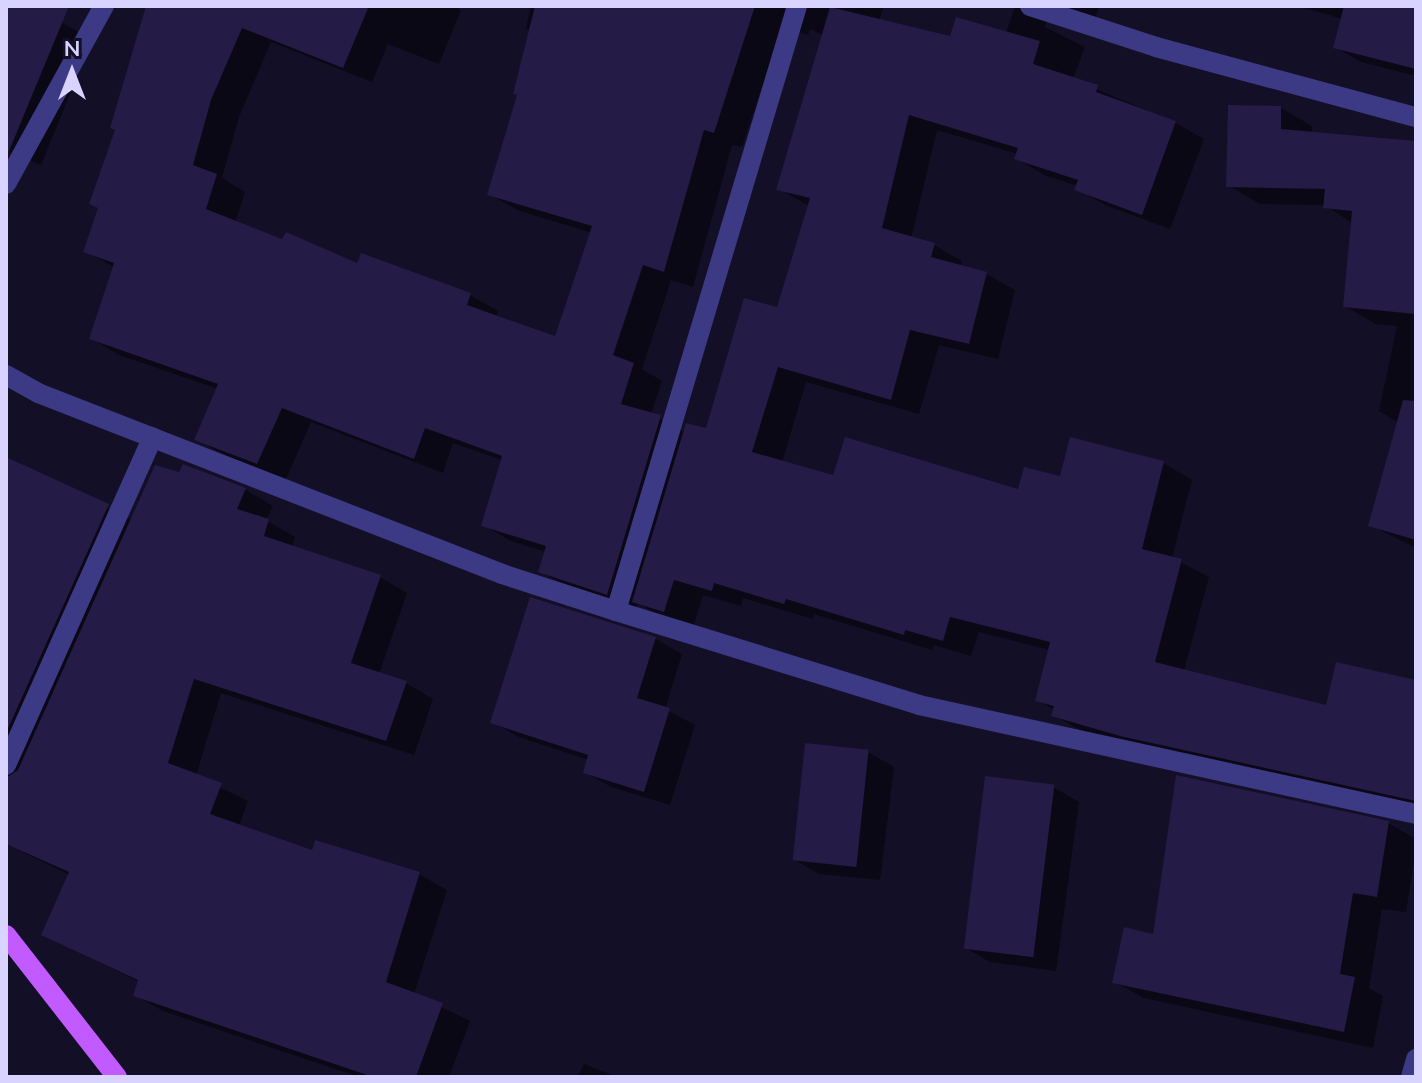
<!DOCTYPE html>
<html>
<head>
<meta charset="utf-8">
<style>
  body { margin:0 }
  #map { position:relative; width:1422px; height:1083px; overflow:hidden; background:#130f26; font-family:Mulish,sans-serif }
  div>[style] { position:absolute }
  .shadow>* { inset:0; background:#0007 }
  .building>* { inset:0; background:#241b47; transform-origin:0 0 }
  .minor>* { height:20px; margin:-10px; padding:0 10px; transform-origin:10px; border-radius:10px; background:#3d3a85 }
  .major>* { height:20px; margin:-10px; padding:0 10px; transform-origin:10px; border-radius:10px; background:#c25bff }
  span { translate:-50% -50%; white-space:nowrap; text-align:center; line-height:1.15; -webkit-text-stroke:7px #130f26; paint-order:stroke }
  .frame { position:absolute; inset:0; border:8px solid #d9d4ff; pointer-events:none }
  .north { position:absolute; left:32px; top:32px; width:80px; height:80px; -webkit-text-stroke:6px #130f26; paint-order:stroke; rotate:0deg; font-size:22px; font-weight:700; line-height:32px; text-align:center; color:#d9d4ff }
  .north::after { content:''; display:block; margin:auto; width:28px; height:36px; background:#d9d4ff; clip-path:polygon(50% 0,100% 100%,50% 72%,0 100%) }
</style>
</head>
<body>
<div id="map">
  <div class="shadow">
    <i style="clip-path:polygon(6px 6px,67px 6px,61px 22px,92px 40px,41px 165px,6px 151px)"></i>
    <i style="clip-path:polygon(evenodd,148px 6px,454px 6px,461px 10px,439px 64px,388px 44px,372px 82px,271px 42px,239px 117px,222px 178px,245px 192px,235px 223px,358px 265px,470px 295px,498px 311px,496px 317px,556px 339px,592px 233px,517px 210px,489px 194px,519px 95px,531px 31px,526px 28px,531px 6px,884px 6px,879px 21px,952px 38px,1006px 33px,1015px 6px,1099px 6px,1095px 19px,1049px 13px,1045px 27px,1085px 47px,1073px 79px,1176px 123px,1204px 139px,1170px 229px,1105px 205px,1077px 189px,1078px 186px,1044px 175px,1016px 158px,1018px 154px,937px 130px,911px 239px,934px 245px,962px 261px,961px 267px,986px 274px,1015px 290px,998px 359px,939px 345px,919px 414px,806px 382px,782px 462px,834px 478px,1020px 492px,1061px 478px,1163px 463px,1192px 480px,1172px 558px,1209px 577px,1184px 671px,1327px 707px,1416px 682px,1416px 809px,1082px 731px,1053px 715px,1055px 710px,1037px 700px,1050px 650px,979px 632px,971px 656px,934px 645px,932px 650px,814px 614px,813px 619px,743px 598px,741px 606px,703px 595px,693px 627px,663px 618px,638px 603px,636px 609px,568px 587px,540px 571px,546px 552px,511px 541px,483px 525px,502px 460px,453px 443px,443px 473px,311px 422px,286px 479px,224px 455px,196px 439px,218px 389px,119px 355px,91px 338px,115px 268px,86px 251px,100px 208px,148px 6px,782px 26px,808px 35px,810px 29px,824px 36px,779px 189px,809px 206px,779px 310px,708px 431px,685px 432px,651px 414px,662px 381px,642px 369px,671px 280px,693px 287px,732px 145px,742px 147px,782px 26px)"></i>
    <i style="clip-path:polygon(1297px 6px,1416px 6px,1416px 76px,1361px 62px,1335px 47px,1343px 19px)"></i>
    <i style="clip-path:polygon(1281px 108px,1312px 126px,1312px 134px,1416px 143px,1416px 548px,1370px 525px,1399px 423px,1379px 411px,1397px 326px,1376px 324px,1345px 306px,1352px 223px,1325px 205px,1260px 204px,1229px 186px)"></i>
    <i style="clip-path:polygon(6px 460px,132px 520px,180px 475px,184px 466px,246px 490px,273px 506px,266px 520px,295px 537px,292px 547px,380px 577px,407px 593px,379px 674px,406px 683px,433px 699px,414px 755px,221px 693px,196px 776px,248px 801px,239px 826px,313px 852px,419px 874px,447px 890px,414px 994px,470px 1021px,449px 1077px,359px 1077px,163px 1011px,135px 995px,140px 982px,43px 935px,70px 875px,6px 844px)"></i>
    <i style="clip-path:polygon(531px 599px,656px 639px,682px 654px,665px 709px,695px 725px,670px 805px,611px 787px,585px 772px,589px 760px,519px 737px,493px 722px)"></i>
    <i style="clip-path:polygon(868px 752px,894px 767px,880px 880px,819px 874px,793px 859px)"></i>
    <i style="clip-path:polygon(1053px 787px,1079px 802px,1056px 971px,990px 962px,964px 947px)"></i>
    <i style="clip-path:polygon(1388px 823px,1416px 839px,1416px 850px,1406px 912px,1382px 909px,1369px 988px,1383px 996px,1373px 1048px,1144px 998px,1115px 982px,1154px 936px)"></i>
    <i style="clip-path:polygon(584px 1064px,617px 1077px,578px 1077px)"></i>
  </div>
  <div class="building">
    <i style="clip-path:polygon(6px 6px,69px 6px,7px 156px,6px 156px)"></i>
    <i style="clip-path:polygon(146px 6px,369px 6px,343px 68px,242px 28px,211px 100px,193px 165px,217px 174px,206px 209px,282px 239px,286px 232px,357px 263px,361px 253px,471px 293px,467px 305px,555px 336px,592px 226px,487px 195px,517px 95px,513px 94px,535px 6px,755px 6px,714px 133px,704px 130px,664px 272px,643px 265px,613px 355px,634px 363px,621px 404px,661px 415px,607px 595px,538px 572px,546px 546px,481px 526px,502px 456px,425px 428px,414px 459px,282px 408px,257px 464px,194px 440px,218px 384px,89px 339px,114px 263px,83px 252px,98px 208px,89px 204px,115px 130px,110px 128px)"></i>
    <i style="clip-path:polygon(1344px 6px,1416px 6px,1416px 69px,1333px 48px)"></i>
    <i style="clip-path:polygon(830px 7px,950px 36px,956px 17px,1040px 41px,1033px 64px,1098px 85px,1096px 92px,1176px 121px,1142px 215px,1074px 190px,1078px 180px,1014px 159px,1018px 148px,909px 115px,882px 228px,935px 243px,931px 257px,987px 272px,969px 344px,910px 330px,891px 400px,778px 367px,752px 452px,833px 475px,845px 437px,1018px 489px,1024px 467px,1060px 476px,1070px 437px,1164px 461px,1142px 549px,1182px 559px,1155px 662px,1326px 705px,1336px 662px,1416px 680px,1416px 801px,1120px 736px,1051px 716px,1054px 706px,1035px 701px,1050px 642px,950px 617px,943px 641px,905px 630px,904px 635px,786px 599px,784px 604px,714px 583px,712px 591px,674px 580px,664px 612px,632px 602px,686px 423px,706px 428px,744px 298px,777px 307px,810px 198px,776px 190px)"></i>
    <i style="clip-path:polygon(1228px 105px,1281px 106px,1281px 129px,1416px 141px,1416px 314px,1343px 307px,1352px 211px,1323px 208px,1325px 189px,1226px 187px)"></i>
    <i style="clip-path:polygon(1403px 400px,1416px 401px,1416px 540px,1368px 526px)"></i>
    <i style="clip-path:polygon(6px 457px,109px 504px,6px 733px)"></i>
    <i style="clip-path:polygon(183px 464px,246px 488px,237px 509px,269px 519px,264px 536px,381px 575px,351px 663px,407px 681px,386px 741px,194px 679px,168px 763px,222px 783px,210px 814px,312px 850px,315px 840px,420px 872px,386px 982px,443px 1003px,416px 1077px,373px 1077px,133px 996px,138px 980px,41px 935px,69px 872px,6px 844px,6px 778px,18px 770px,155px 465px,179px 472px)"></i>
    <i style="clip-path:polygon(530px 597px,656px 637px,637px 698px,670px 708px,644px 792px,583px 773px,588px 755px,490px 723px)"></i>
    <i style="left:805px;top:743px;width:64px;height:118px;rotate:6deg"></i>
    <i style="clip-path:polygon(1176px 775px,1389px 821px,1377px 897px,1353px 893px,1340px 974px,1355px 977px,1344px 1032px,1112px 983px,1124px 927px,1153px 934px)"></i>
    <i style="left:985px;top:776px;width:70px;height:174px;rotate:7deg"></i>
  </div>
  <div class="minor">
    <i style="left:1030px;top:6px;width:133px;rotate:18deg"></i>
    <i style="left:1156px;top:47px;width:269px;rotate:15.1deg"></i>
    <i style="left:6px;top:184px;width:203px;rotate:-61.2deg"></i>
    <i style="left:6px;top:375px;width:37px;rotate:29deg"></i>
    <i style="left:38px;top:393px;width:498px;rotate:21.3deg"></i>
    <i style="left:502px;top:574px;width:120px;rotate:18deg"></i>
    <i style="left:616px;top:611px;width:317px;rotate:17.2deg"></i>
    <i style="left:919px;top:705px;width:509px;rotate:12.37deg"></i>
    <i style="left:616px;top:611px;width:631px;rotate:-73.34deg"></i>
    <i style="left:6px;top:765px;width:359px;rotate:-65.9deg"></i>
    <i style="left:1411px;top:1077px;width:19px;rotate:-74deg"></i>
  </div>
  <div class="major">
    <i style="left:6px;top:935px;width:180px;rotate:52deg"></i>
  </div>
  <div class="frame"></div>
  <div class="north">N</div>
</div>
</body>
</html>
